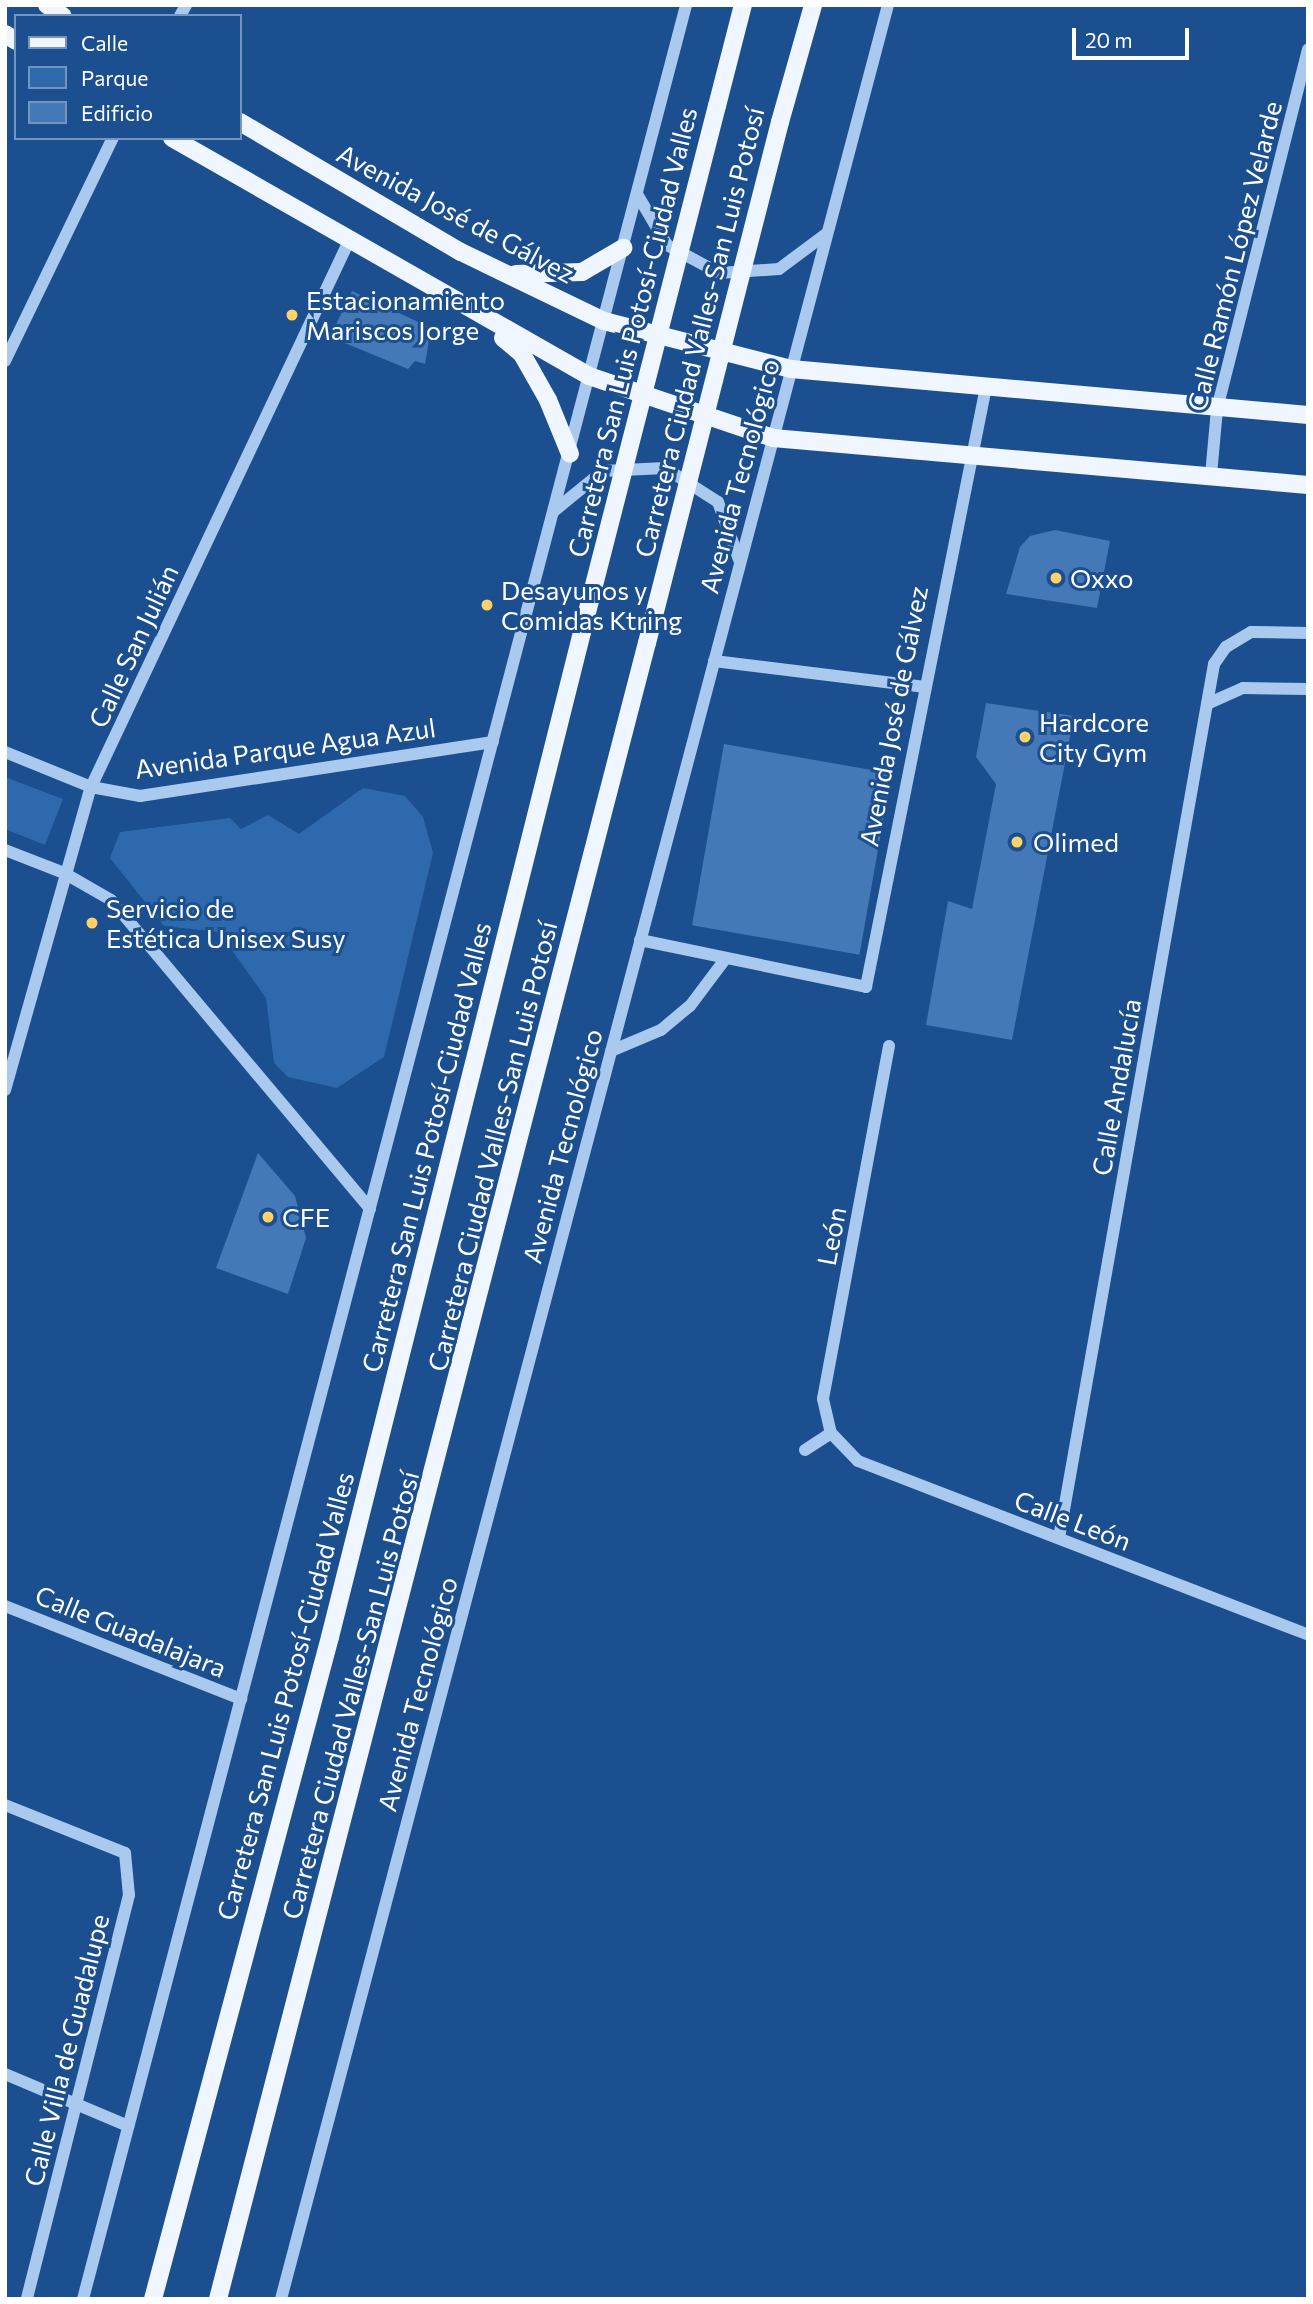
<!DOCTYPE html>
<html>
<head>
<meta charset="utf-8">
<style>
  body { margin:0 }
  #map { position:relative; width:1313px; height:2304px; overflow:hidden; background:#1b4f8f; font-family:Commissioner,sans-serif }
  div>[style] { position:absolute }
  .green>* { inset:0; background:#2e69ad }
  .building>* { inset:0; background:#4478b7; transform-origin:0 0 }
  .minor>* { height:12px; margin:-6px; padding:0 6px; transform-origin:6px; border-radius:6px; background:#a9c9ee }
  .major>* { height:18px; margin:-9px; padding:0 9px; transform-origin:9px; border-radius:9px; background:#f0f6ff }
  .major-bridge>* { height:18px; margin:-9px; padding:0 9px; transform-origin:9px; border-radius:9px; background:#f0f6ff }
  .dots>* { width:19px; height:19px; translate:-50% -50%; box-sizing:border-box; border:4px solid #1b4f8f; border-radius:50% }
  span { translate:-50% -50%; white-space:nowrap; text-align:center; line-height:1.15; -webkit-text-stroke:6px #1b4f8f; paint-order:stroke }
  .street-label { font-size:26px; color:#fff }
  .poi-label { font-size:26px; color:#fff }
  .left { translate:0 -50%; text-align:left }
  .frame { position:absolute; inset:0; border:7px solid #fff; pointer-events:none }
  .legend { position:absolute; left:14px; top:14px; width:228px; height:126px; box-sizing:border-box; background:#1b4f8f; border:2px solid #7695bc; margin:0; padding:9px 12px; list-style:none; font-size:21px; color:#fff }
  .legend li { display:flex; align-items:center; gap:14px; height:35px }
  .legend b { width:35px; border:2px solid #7695bc }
  .scale { position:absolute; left:1072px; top:28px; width:117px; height:32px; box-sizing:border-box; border:4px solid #fff; border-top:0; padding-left:9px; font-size:21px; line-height:24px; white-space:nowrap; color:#fff; -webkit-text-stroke:5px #1b4f8f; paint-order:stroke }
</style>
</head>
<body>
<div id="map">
  <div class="green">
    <i style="clip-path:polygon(5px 777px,63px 799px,45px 845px,5px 829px)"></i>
    <i style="clip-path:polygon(363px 788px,405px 796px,423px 817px,433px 853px,384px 1057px,337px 1088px,288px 1077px,274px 1063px,266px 998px,219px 932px,164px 926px,110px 858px,120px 832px,230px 818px,241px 829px,268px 815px,299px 834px)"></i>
  </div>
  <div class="building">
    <i style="clip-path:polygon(352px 291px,431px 328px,425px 364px,415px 361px,408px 369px,330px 337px)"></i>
    <i style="clip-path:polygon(1055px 530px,1110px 541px,1097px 608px,1006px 594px,1020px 547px,1030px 536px)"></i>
    <i style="clip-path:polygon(986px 703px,1074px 716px,1012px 1040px,926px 1025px,948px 901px,972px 909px,996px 784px,976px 757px)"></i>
    <i style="left:724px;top:744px;width:170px;height:184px;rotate:10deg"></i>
    <i style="clip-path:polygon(258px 1153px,295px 1196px,306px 1238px,288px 1294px,216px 1268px)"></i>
  </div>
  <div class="minor">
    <i style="left:180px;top:16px;width:13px;rotate:-61deg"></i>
    <i style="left:637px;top:194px;width:59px;rotate:59.5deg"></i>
    <i style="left:667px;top:245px;width:59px;rotate:28.3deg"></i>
    <i style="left:719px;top:273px;width:60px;rotate:-3.8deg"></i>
    <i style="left:779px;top:269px;width:59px;rotate:-36.7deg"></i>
    <i style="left:5px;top:361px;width:248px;rotate:-64.2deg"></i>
    <i style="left:1211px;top:475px;width:66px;rotate:-84.8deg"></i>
    <i style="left:1217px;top:409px;width:371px;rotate:-75.8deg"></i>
    <i style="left:554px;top:511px;width:63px;rotate:-39.2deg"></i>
    <i style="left:603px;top:471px;width:62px;rotate:-2.8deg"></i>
    <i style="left:665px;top:468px;width:63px;rotate:32.7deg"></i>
    <i style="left:718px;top:502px;width:64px;rotate:69.9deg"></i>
    <i style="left:714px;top:661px;width:213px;rotate:7deg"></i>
    <i style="left:1207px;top:704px;width:39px;rotate:-24deg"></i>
    <i style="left:1243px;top:688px;width:65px;rotate:0.9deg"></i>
    <i style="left:5px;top:752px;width:93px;rotate:22.1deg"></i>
    <i style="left:91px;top:787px;width:50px;rotate:10.4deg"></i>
    <i style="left:140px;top:796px;width:357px;rotate:-8.7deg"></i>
    <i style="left:5px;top:850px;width:63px;rotate:21.3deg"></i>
    <i style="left:64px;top:873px;width:54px;rotate:29.9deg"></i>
    <i style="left:111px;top:900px;width:403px;rotate:50deg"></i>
    <i style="left:640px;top:940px;width:231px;rotate:11.7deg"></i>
    <i style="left:866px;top:987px;width:612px;rotate:-78.69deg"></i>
    <i style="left:889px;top:1046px;width:359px;rotate:100.6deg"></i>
    <i style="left:823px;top:1399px;width:35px;rotate:77deg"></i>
    <i style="left:831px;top:1433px;width:39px;rotate:46deg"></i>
    <i style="left:858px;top:1461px;width:482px;rotate:21.1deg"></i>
    <i style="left:611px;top:1051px;width:54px;rotate:-22.8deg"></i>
    <i style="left:661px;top:1030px;width:38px;rotate:-40deg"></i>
    <i style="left:690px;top:1006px;width:60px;rotate:-53.1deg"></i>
    <i style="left:5px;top:1090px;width:315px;rotate:-74.2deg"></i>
    <i style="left:91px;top:787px;width:604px;rotate:-64.71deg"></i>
    <i style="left:805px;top:1450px;width:31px;rotate:-33deg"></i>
    <i style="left:1059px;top:1538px;width:888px;rotate:-79.94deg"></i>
    <i style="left:1214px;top:664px;width:21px;rotate:-55deg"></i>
    <i style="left:1226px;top:647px;width:29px;rotate:-31deg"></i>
    <i style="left:1251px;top:632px;width:57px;rotate:1deg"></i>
    <i style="left:5px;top:1606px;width:254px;rotate:21.5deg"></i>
    <i style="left:5px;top:1805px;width:129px;rotate:21.8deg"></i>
    <i style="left:125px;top:1853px;width:42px;rotate:84.6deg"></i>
    <i style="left:129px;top:1895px;width:417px;rotate:104.2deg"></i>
    <i style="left:5px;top:2074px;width:134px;rotate:22.9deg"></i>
    <i style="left:83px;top:2299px;width:2372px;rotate:-75.27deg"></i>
    <i style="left:281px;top:2299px;width:2373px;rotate:-75.18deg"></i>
  </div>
  <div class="major">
    <i style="left:47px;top:5px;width:19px;rotate:35deg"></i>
    <i style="left:5px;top:34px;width:13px;rotate:32deg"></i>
    <i style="left:717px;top:106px;width:104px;rotate:-75.6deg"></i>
    <i style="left:240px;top:122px;width:256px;rotate:30.5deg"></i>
    <i style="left:461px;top:252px;width:159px;rotate:25.8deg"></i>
    <i style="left:604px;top:321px;width:193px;rotate:14.4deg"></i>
    <i style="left:791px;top:369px;width:519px;rotate:5.08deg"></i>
    <i style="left:780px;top:122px;width:122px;rotate:-74.2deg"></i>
    <i style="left:172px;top:138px;width:480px;rotate:29.7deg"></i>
    <i style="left:589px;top:376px;width:194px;rotate:18.6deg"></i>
    <i style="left:773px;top:438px;width:537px;rotate:5.02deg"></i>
    <i style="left:516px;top:274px;width:66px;rotate:-1.7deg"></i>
    <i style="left:582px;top:272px;width:48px;rotate:-30.3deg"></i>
    <i style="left:503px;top:338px;width:25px;rotate:40deg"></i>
    <i style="left:522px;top:354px;width:53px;rotate:60.5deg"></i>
    <i style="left:548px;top:400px;width:58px;rotate:67.8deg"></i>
    <i style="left:153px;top:2299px;width:685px;rotate:-75.03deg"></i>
    <i style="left:330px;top:1637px;width:1036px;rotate:-75.92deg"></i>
    <i style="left:218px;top:2299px;width:1711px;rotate:-75.48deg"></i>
  </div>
  <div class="major-bridge">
    <i style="left:582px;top:632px;width:543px;rotate:-75.61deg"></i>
    <i style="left:647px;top:643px;width:538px;rotate:-75.68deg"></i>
  </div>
  <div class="dots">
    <i style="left:292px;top:315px;background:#ffd166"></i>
    <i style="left:1056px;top:578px;background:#ffd166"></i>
    <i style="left:487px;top:605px;background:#ffd166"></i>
    <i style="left:1025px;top:737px;background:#ffd166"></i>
    <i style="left:1017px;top:842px;background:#ffd166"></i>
    <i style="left:92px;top:923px;background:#ffd166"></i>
    <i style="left:268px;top:1217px;background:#ffd166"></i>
  </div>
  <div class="street-label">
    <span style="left:456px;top:213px;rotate:28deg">Avenida José de Gálvez</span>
    <span style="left:1234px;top:256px;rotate:-76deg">Calle Ramón López Velarde</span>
    <span style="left:632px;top:332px;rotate:-76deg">Carretera San Luis Potosí-Ciudad Valles</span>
    <span style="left:699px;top:332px;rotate:-76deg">Carretera Ciudad Valles-San Luis Potosí</span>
    <span style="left:739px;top:476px;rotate:-75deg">Avenida Tecnológico</span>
    <span style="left:133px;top:646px;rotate:-65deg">Calle San Julián</span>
    <span style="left:893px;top:716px;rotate:-79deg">Avenida José de Gálvez</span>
    <span style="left:285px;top:748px;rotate:-8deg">Avenida Parque Agua Azul</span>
    <span style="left:1116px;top:1087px;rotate:-80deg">Calle Andalucía</span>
    <span style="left:492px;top:1146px;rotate:-76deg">Carretera Ciudad Valles-San Luis Potosí</span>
    <span style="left:562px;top:1146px;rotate:-75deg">Avenida Tecnológico</span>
    <span style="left:426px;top:1147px;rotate:-76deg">Carretera San Luis Potosí-Ciudad Valles</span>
    <span style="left:831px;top:1236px;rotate:-79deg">León</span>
    <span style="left:1073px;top:1520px;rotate:21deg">Calle León</span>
    <span style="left:131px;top:1631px;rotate:22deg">Calle Guadalajara</span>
    <span style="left:417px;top:1694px;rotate:-75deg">Avenida Tecnológico</span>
    <span style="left:350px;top:1695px;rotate:-75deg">Carretera Ciudad Valles-San Luis Potosí</span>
    <span style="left:285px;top:1696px;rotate:-75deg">Carretera San Luis Potosí-Ciudad Valles</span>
    <span style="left:66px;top:2050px;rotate:-76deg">Calle Villa de Guadalupe</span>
  </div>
  <div class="poi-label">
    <span class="left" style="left:306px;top:315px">Estacionamiento<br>Mariscos Jorge</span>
    <span class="left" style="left:1070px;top:578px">Oxxo</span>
    <span class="left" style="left:501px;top:605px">Desayunos y<br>Comidas Ktring</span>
    <span class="left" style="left:1039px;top:737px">Hardcore<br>City Gym</span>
    <span class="left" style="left:1033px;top:842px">Olimed</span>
    <span class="left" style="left:106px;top:923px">Servicio de<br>Estética Unisex Susy</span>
    <span class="left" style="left:282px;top:1217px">CFE</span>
  </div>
  <div class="frame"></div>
  <ul class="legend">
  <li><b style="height:9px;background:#f0f6ff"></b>Calle</li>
  <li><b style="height:19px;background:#2e69ad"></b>Parque</li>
  <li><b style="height:19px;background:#4478b7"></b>Edificio</li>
  </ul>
  <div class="scale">20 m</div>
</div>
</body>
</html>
